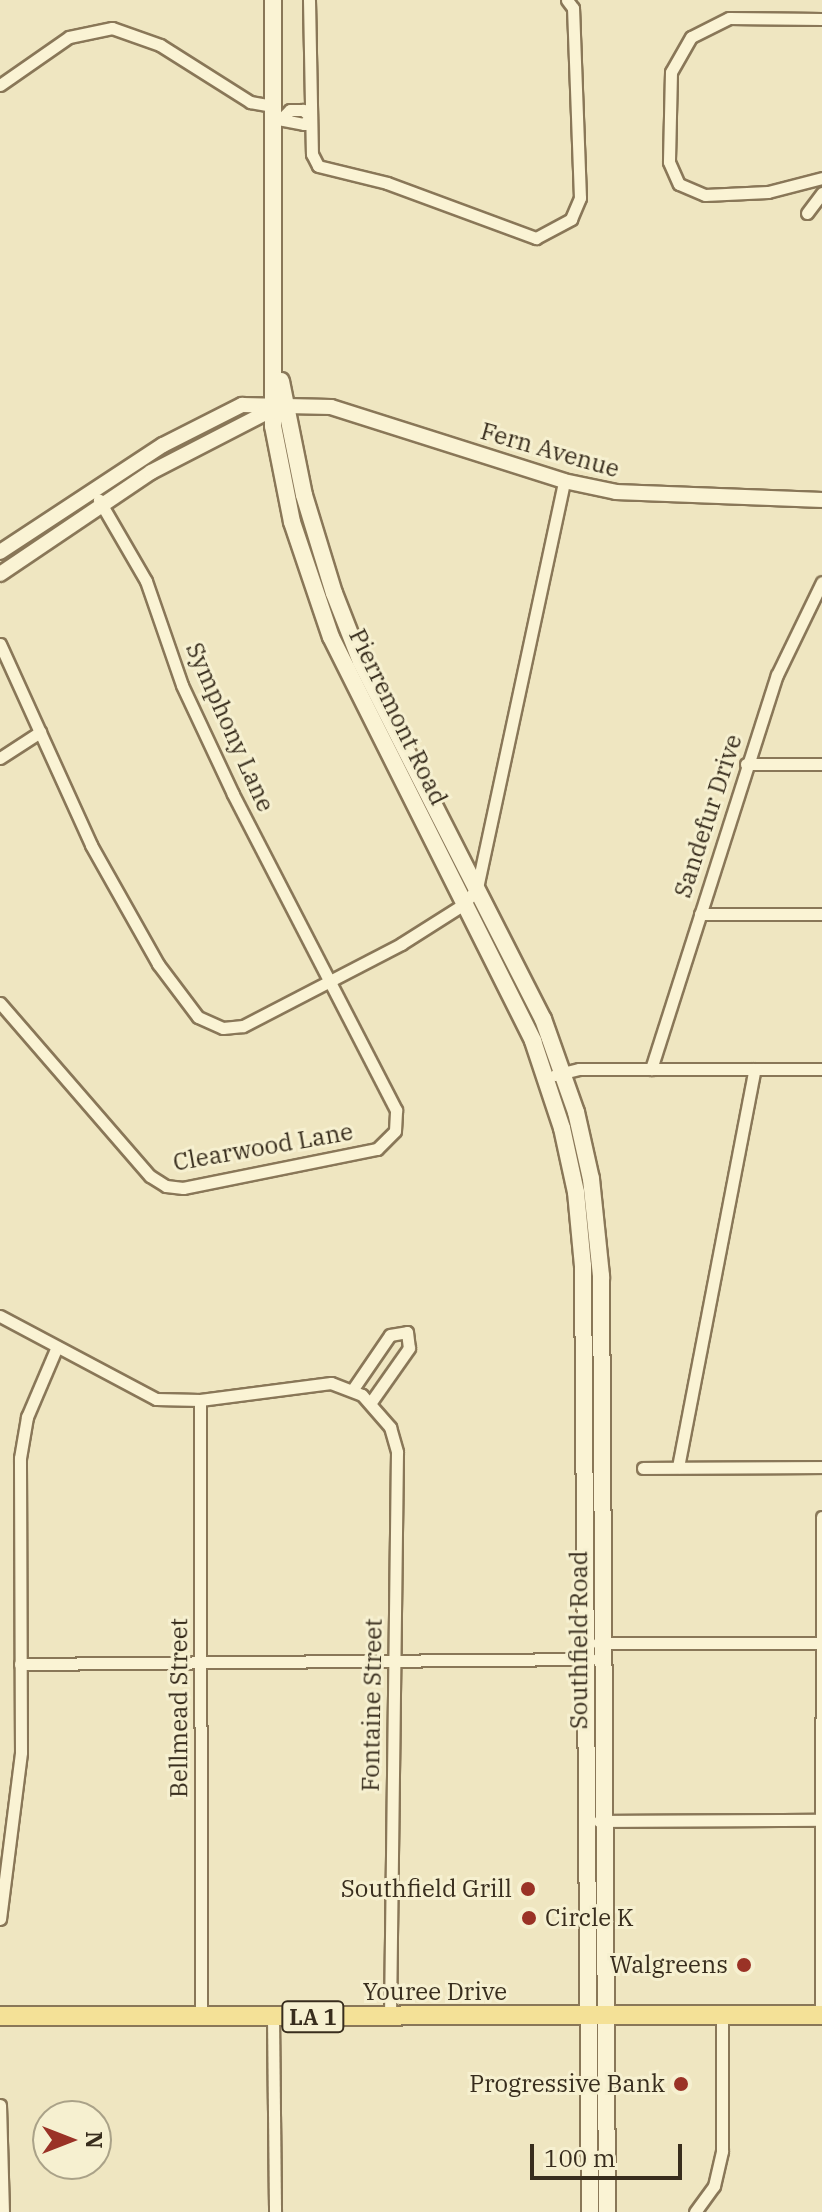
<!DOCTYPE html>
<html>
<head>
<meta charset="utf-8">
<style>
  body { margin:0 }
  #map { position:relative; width:822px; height:2212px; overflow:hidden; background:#efe6c1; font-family:"IBM Plex Serif",serif }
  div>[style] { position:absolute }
  .roads { filter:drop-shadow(2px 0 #897758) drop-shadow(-2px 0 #897758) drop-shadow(0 2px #897758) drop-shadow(0 -2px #897758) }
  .minor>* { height:11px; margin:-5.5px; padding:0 5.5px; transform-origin:5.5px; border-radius:5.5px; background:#faf3d4 }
  .tertiary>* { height:14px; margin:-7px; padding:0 7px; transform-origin:7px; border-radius:7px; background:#faf3d4 }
  .secondary>* { height:16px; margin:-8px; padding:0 8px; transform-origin:8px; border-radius:8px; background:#faf3d4 }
  .primary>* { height:18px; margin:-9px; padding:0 9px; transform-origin:9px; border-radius:9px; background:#f4e197 }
  .dots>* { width:22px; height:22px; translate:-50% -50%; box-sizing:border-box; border:4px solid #f6f0d0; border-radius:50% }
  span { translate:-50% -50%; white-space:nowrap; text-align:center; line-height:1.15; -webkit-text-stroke:6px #f6f0d0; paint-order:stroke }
  .shield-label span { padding:2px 6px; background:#f6f0d0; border:2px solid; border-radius:6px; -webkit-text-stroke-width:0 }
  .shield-label { font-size:22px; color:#382d1d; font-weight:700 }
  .street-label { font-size:24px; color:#382d1d }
  .poi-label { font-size:24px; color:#382d1d }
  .right { translate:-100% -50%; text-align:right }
  .left { translate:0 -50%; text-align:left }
  .north { position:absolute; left:32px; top:2100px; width:80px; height:80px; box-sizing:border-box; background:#f6f0d0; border:2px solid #aaa288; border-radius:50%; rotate:90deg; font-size:22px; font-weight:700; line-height:32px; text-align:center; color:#382d1d }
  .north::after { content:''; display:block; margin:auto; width:28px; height:36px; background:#9a3226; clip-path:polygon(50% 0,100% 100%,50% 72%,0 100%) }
  .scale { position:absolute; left:530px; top:2144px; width:152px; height:36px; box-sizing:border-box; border:4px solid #382d1d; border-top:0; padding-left:10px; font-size:24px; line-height:28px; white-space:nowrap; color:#382d1d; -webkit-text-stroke:6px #f6f0d0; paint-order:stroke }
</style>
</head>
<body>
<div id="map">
  <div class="roads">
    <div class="minor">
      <i style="left:309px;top:0;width:154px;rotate:88.9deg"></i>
      <i style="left:312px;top:154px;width:13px;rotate:63deg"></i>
      <i style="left:318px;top:166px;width:71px;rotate:13.8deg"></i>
      <i style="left:387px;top:183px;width:159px;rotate:20.3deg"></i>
      <i style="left:536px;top:238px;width:40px;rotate:-28deg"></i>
      <i style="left:571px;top:219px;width:23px;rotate:-67deg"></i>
      <i style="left:580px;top:198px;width:190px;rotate:-92.1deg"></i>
      <i style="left:573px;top:8px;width:10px;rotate:-127deg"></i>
      <i style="left:822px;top:19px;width:93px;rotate:-179.4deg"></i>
      <i style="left:729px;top:18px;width:42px;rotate:153.4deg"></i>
      <i style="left:691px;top:37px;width:40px;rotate:119.7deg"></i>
      <i style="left:671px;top:72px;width:90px;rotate:91.3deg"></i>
      <i style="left:669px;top:162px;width:24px;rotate:66deg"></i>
      <i style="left:679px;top:184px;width:28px;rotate:23deg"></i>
      <i style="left:705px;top:195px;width:63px;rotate:-2.7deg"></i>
      <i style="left:768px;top:192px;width:56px;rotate:-14.5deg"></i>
      <i style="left:0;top:85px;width:84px;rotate:-34.8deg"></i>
      <i style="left:69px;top:37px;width:44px;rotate:-11.8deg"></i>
      <i style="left:112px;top:28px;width:51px;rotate:19.5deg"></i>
      <i style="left:160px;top:45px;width:107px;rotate:32.3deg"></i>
      <i style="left:250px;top:102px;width:23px;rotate:10deg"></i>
      <i style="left:273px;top:118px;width:32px;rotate:11deg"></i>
      <i style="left:304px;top:124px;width:10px;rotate:-45deg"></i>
      <i style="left:311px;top:117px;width:11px;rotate:-139deg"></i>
      <i style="left:303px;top:110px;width:13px;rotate:180deg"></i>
      <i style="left:290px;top:110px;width:10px;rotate:135deg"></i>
      <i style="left:807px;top:213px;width:25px;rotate:-53deg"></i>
      <i style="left:0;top:644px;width:221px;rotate:65.6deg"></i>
      <i style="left:91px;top:845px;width:137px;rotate:60.6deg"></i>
      <i style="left:158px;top:964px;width:66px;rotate:53deg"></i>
      <i style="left:198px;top:1017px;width:27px;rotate:24deg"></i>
      <i style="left:223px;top:1028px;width:20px;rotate:-6deg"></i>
      <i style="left:243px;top:1026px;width:178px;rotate:-27.4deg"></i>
      <i style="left:401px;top:944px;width:75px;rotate:-32.4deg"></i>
      <i style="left:464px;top:904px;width:21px;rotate:-51deg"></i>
      <i style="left:477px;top:888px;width:416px;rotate:-77.9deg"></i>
      <i style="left:0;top:758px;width:48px;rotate:-33deg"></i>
      <i style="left:746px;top:764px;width:76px"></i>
      <i style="left:700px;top:914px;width:122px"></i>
      <i style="left:0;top:1003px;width:229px;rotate:49.1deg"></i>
      <i style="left:150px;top:1176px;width:19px;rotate:32deg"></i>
      <i style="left:166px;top:1186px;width:17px;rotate:7deg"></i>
      <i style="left:183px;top:1188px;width:198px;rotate:-11.4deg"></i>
      <i style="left:377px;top:1149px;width:25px;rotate:-45deg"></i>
      <i style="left:395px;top:1131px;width:21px;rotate:-87deg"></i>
      <i style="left:396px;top:1110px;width:356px;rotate:-117.3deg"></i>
      <i style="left:233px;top:794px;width:120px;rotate:-115.1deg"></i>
      <i style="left:182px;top:685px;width:110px;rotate:-109.1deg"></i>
      <i style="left:146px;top:581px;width:94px;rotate:-120.1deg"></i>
      <i style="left:651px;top:1069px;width:414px;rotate:-72.3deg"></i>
      <i style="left:777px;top:675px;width:103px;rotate:-64.2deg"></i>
      <i style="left:555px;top:1075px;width:25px;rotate:-14deg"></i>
      <i style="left:579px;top:1069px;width:243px"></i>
      <i style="left:0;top:1316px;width:177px;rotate:28deg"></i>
      <i style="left:156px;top:1399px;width:44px;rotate:1.3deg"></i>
      <i style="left:200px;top:1400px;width:132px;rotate:-7.4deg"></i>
      <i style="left:331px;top:1383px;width:33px;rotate:21deg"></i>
      <i style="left:362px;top:1395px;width:43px;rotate:48.8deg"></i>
      <i style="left:390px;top:1427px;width:26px;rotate:74deg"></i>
      <i style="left:397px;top:1452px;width:565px;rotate:90.71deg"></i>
      <i style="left:353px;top:1389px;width:65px;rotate:-55.6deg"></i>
      <i style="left:390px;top:1335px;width:17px;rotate:-10deg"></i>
      <i style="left:407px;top:1332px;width:16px;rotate:83deg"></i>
      <i style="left:409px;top:1348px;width:66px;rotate:125.1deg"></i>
      <i style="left:200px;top:1400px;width:617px;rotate:89.91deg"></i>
      <i style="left:678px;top:1467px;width:405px;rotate:-79.1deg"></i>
      <i style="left:643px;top:1468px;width:179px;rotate:-0.3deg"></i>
      <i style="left:598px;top:1643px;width:224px"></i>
      <i style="left:20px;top:1664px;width:571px;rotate:-0.5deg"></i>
      <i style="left:599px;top:1821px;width:223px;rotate:-0.3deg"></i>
      <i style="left:0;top:1919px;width:168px;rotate:-82.8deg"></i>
      <i style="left:21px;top:1752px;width:294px;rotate:-90.2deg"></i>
      <i style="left:20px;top:1458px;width:42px;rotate:-80.3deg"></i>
      <i style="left:27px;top:1417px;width:74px;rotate:-66.9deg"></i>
      <i style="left:821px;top:2015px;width:498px;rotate:-89.9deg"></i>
      <i style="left:273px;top:2017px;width:195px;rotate:89.4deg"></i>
      <i style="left:0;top:2105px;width:107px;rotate:88.4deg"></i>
      <i style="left:695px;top:2212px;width:32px;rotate:-54deg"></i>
      <i style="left:714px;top:2186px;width:36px;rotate:-77deg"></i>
      <i style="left:722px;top:2151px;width:136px;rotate:-90deg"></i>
    </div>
    <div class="tertiary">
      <i style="left:0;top:552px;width:195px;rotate:-33.3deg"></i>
      <i style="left:163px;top:445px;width:89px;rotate:-26.9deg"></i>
      <i style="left:242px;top:405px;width:89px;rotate:1.3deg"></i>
      <i style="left:331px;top:407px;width:244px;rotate:17.6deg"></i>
      <i style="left:564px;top:481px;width:53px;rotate:11.9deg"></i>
      <i style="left:616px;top:492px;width:206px;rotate:2.2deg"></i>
      <i style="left:0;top:574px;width:182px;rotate:-34deg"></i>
      <i style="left:151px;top:472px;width:137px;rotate:-27.3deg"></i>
    </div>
    <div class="secondary">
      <i style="left:273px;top:0;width:426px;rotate:90deg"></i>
      <i style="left:273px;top:426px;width:98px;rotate:78.8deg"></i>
      <i style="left:292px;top:522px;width:121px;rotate:71.3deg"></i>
      <i style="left:331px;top:637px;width:452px;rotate:63.4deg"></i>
      <i style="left:533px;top:1041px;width:92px;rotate:71.6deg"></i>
      <i style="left:562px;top:1128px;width:66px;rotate:77.7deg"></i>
      <i style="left:576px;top:1192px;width:74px;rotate:84.6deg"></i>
      <i style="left:583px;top:1266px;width:946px;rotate:89.58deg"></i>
      <i style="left:281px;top:381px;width:116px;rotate:78.6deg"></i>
      <i style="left:304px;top:495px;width:102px;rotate:73deg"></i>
      <i style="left:334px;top:593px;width:74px;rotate:68.6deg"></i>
      <i style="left:361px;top:662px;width:401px;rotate:63deg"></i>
      <i style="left:543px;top:1019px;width:99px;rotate:70.5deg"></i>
      <i style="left:576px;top:1112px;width:69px;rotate:77.4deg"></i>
      <i style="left:591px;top:1179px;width:98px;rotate:84.1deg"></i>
      <i style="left:601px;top:1276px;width:936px;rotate:89.63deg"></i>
    </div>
    <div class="primary">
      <i style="left:0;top:2016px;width:822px;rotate:-0.07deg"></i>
    </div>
  </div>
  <div class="dots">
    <i style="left:528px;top:1889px;background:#9a3226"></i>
    <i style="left:529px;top:1918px;background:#9a3226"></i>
    <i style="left:744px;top:1965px;background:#9a3226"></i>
    <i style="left:681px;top:2084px;background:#9a3226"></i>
  </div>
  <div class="shield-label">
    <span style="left:313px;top:2017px">LA 1</span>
  </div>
  <div class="street-label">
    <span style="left:550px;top:450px;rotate:16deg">Fern Avenue</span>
    <span style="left:398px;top:717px;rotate:64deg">Pierremont Road</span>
    <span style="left:230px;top:727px;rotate:66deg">Symphony Lane</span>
    <span style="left:708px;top:816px;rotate:-72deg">Sandefur Drive</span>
    <span style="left:263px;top:1147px;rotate:-10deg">Clearwood Lane</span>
    <span style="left:579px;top:1640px;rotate:-90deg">Southfield Road</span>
    <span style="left:372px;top:1705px;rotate:-89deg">Fontaine Street</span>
    <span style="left:179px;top:1708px;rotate:-90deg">Bellmead Street</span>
    <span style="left:435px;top:1992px">Youree Drive</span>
  </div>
  <div class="poi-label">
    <span class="right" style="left:512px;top:1889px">Southfield Grill</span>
    <span class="left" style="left:545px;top:1918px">Circle K</span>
    <span class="right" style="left:728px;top:1965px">Walgreens</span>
    <span class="right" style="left:665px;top:2084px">Progressive Bank</span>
  </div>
  <div class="north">N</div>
  <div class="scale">100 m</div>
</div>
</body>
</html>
